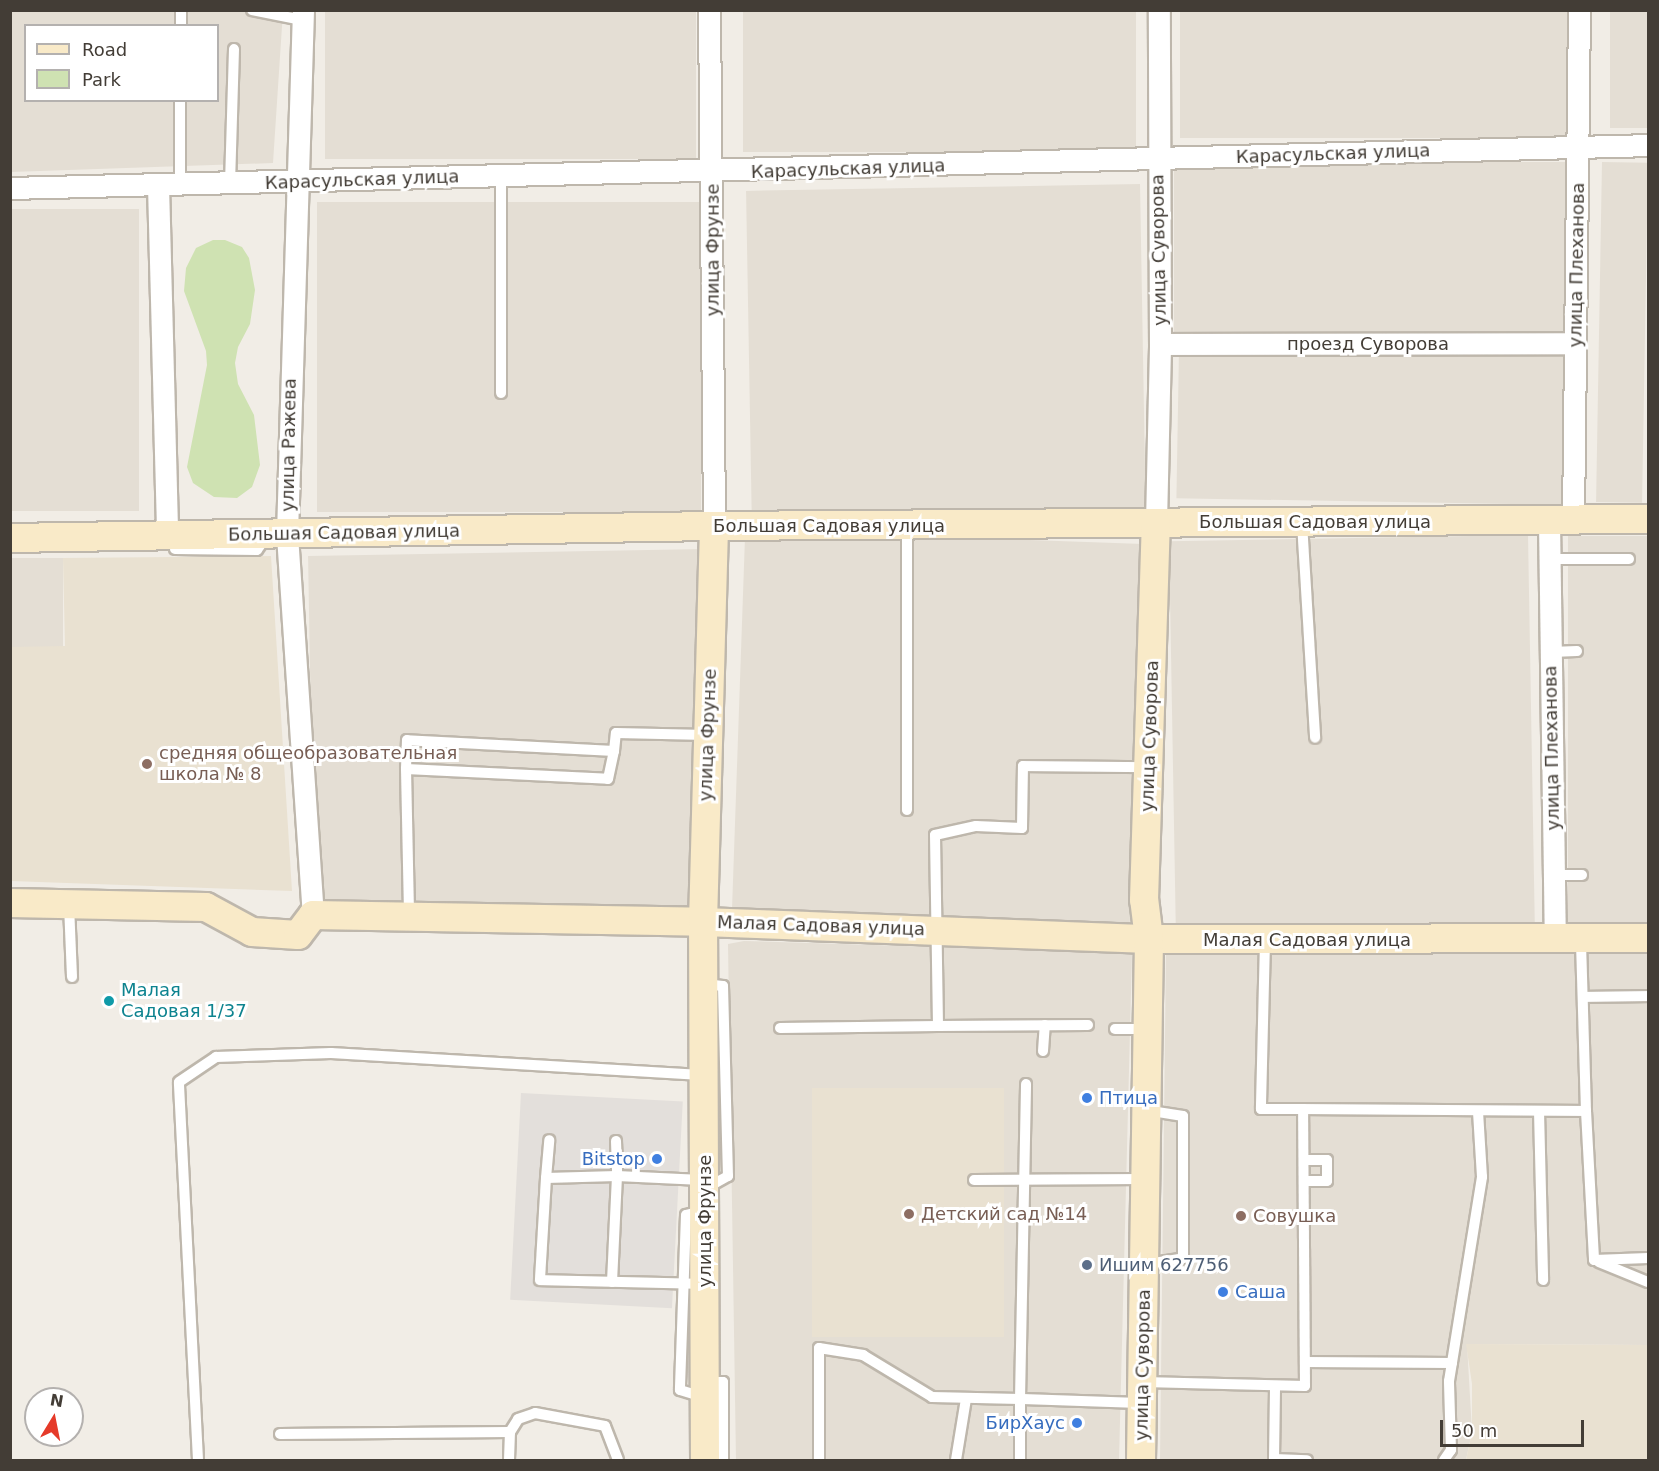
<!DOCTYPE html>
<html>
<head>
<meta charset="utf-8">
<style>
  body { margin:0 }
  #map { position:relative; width:1659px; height:1471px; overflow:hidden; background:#f1ede6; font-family:"DejaVu Sans",sans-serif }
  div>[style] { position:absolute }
  .residential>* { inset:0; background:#e4ded4; transform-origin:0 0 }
  .industrial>* { inset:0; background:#e3dfdb; transform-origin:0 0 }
  .education>* { inset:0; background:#e9e1d1; transform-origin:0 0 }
  .green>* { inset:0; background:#cfe2b2 }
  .roads { filter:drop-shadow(2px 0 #beb7ac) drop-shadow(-2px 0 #beb7ac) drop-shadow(0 2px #beb7ac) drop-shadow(0 -2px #beb7ac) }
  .lane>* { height:10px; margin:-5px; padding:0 5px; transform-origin:5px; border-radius:5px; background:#fff }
  .street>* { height:21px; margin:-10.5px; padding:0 10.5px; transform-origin:10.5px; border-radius:10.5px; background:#fff }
  .secondary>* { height:28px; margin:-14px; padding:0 14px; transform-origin:14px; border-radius:14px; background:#f9eac8 }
  .dots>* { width:16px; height:16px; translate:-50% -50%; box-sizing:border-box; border:3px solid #fff; border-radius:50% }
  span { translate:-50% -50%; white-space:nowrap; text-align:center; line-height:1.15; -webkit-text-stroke:6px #fff; paint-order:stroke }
  .street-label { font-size:18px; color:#433d36 }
  .education-label { font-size:18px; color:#785e54 }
  .left { translate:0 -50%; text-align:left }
  .culture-label { font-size:18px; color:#0d838f }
  .shop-label { font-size:18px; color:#366cbe }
  .right { translate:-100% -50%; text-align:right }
  .service-label { font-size:18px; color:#4e5e75 }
  .frame { position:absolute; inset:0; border:12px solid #433d36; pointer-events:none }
  .legend { position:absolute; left:24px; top:24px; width:195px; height:78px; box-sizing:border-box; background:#fff; border:2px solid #b4b1af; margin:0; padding:8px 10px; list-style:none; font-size:18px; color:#433d36 }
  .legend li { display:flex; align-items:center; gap:12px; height:30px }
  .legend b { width:30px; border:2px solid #b4b1af }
  .north { position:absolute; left:24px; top:1387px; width:60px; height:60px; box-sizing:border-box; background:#fff; border:2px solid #b4b1af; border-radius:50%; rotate:10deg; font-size:16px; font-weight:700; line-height:24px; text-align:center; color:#433d36 }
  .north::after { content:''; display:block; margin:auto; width:21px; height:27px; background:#e53a29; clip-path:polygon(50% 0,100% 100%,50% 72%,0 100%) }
  .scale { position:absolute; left:1440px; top:1420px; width:144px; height:27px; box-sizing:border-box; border:3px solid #433d36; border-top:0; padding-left:8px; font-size:18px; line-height:21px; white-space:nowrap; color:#433d36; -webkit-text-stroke:4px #fff; paint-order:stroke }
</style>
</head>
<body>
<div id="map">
  <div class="residential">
    <i style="clip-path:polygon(evenodd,10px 11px,283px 11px,273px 163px,11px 172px,10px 11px,26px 26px,218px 26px,218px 100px,26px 100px,26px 26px)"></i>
    <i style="left:325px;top:11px;width:371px;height:148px"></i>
    <i style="left:743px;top:11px;width:393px;height:141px"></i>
    <i style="left:1180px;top:11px;width:387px;height:127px"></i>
    <i style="left:1610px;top:11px;width:38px;height:117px"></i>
    <i style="left:1567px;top:162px;width:177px;height:393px;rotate:90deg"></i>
    <i style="left:1602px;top:162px;width:46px;height:340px;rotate:1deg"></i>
    <i style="left:1140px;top:184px;width:326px;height:394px;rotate:89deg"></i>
    <i style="left:701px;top:202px;width:310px;height:384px;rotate:90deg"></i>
    <i style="left:139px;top:209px;width:302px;height:128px;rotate:90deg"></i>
    <i style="left:1565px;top:353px;width:152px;height:386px;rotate:91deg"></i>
    <i style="left:1528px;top:535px;width:388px;height:359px;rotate:89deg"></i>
    <i style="left:1648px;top:536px;width:387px;height:80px;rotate:90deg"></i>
    <i style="left:1143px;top:544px;width:381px;height:398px;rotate:92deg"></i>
    <i style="left:705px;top:549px;width:360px;height:397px;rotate:89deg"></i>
    <i style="left:10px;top:558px;width:53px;height:89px"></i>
    <i style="clip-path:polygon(744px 941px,1132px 953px,1119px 1460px,736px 1460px,728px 944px)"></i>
    <i style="clip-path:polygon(1166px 953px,1648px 954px,1648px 1345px,1467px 1344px,1472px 1432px,1466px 1460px,1160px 1460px)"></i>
  </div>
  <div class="industrial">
    <i style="left:521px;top:1093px;width:162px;height:207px;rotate:3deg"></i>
  </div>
  <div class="education">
    <i style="clip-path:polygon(271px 556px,292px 891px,11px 881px,11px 647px,65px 646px,63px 558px)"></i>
    <i style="left:1004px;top:1088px;width:249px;height:192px;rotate:90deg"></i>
    <i style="clip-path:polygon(1466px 1344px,1648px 1345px,1648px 1460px,1466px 1460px,1472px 1432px,1472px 1384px)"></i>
  </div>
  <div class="green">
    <i style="clip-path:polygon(213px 240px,225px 240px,242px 247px,249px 258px,255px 290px,250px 324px,238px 347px,235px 363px,238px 384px,254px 415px,260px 465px,252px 487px,237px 498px,214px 497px,193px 483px,187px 467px,207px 365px,206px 351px,184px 291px,186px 268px,196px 248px)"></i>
  </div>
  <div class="roads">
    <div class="lane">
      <i style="left:252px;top:10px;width:51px;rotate:11.3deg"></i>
      <i style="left:181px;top:26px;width:16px;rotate:-90deg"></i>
      <i style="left:501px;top:176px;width:217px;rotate:90deg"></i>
      <i style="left:230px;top:184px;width:135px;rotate:-88.3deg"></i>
      <i style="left:180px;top:185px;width:85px;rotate:-90deg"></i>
      <i style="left:1302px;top:523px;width:215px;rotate:86.5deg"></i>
      <i style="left:175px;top:549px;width:82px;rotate:0.7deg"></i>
      <i style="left:257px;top:550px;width:16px;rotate:-55deg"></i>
      <i style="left:1550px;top:559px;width:79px"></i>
      <i style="left:1551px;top:652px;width:26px;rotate:-2deg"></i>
      <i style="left:614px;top:751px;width:207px;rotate:-177deg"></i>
      <i style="left:407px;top:740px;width:29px;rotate:92deg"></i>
      <i style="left:406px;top:769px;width:202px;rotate:2.8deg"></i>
      <i style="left:608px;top:779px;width:29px;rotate:-78deg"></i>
      <i style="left:614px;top:751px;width:18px;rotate:-84deg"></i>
      <i style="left:616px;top:733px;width:91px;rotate:1.3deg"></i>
      <i style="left:406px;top:769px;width:147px;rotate:88.8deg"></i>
      <i style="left:907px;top:810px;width:284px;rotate:-90deg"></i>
      <i style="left:1554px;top:875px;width:28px"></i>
      <i style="left:69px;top:905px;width:72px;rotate:87.6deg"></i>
      <i style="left:1265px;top:941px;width:168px;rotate:91.4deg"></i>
      <i style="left:1261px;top:1109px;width:42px"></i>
      <i style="left:704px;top:984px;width:19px;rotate:6deg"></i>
      <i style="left:723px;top:986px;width:190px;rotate:88.5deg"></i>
      <i style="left:728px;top:1176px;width:25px;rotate:151deg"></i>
      <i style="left:1583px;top:997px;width:65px;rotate:-0.9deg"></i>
      <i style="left:938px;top:1026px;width:150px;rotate:-0.4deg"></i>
      <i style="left:780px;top:1028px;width:158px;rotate:-0.7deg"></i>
      <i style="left:938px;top:1026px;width:191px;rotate:-90.9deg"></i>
      <i style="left:935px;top:835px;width:42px;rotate:-12.4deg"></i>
      <i style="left:976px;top:826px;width:46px;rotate:2.5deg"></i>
      <i style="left:1022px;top:828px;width:62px;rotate:-89.1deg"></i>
      <i style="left:1023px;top:766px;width:125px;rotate:0.5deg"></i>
      <i style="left:1115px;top:1029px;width:32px"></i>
      <i style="left:1043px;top:1051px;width:26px;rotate:-86deg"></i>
      <i style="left:1539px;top:1111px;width:169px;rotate:88.6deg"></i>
      <i style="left:1586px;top:1111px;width:149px;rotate:86.9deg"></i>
      <i style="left:1594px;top:1260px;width:54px;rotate:-2.1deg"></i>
      <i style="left:616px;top:1141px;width:35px;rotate:88deg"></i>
      <i style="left:617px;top:1176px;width:85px;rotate:2.7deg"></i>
      <i style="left:1304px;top:1160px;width:23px"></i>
      <i style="left:1327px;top:1160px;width:21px;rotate:90deg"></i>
      <i style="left:1327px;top:1181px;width:23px;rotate:180deg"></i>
      <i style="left:546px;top:1178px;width:38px;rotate:-85deg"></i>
      <i style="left:974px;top:1180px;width:171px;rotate:-0.3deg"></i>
      <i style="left:702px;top:1211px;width:16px;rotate:166deg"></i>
      <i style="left:686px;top:1215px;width:175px;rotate:92deg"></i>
      <i style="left:680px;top:1390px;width:24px;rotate:17deg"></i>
      <i style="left:1599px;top:1262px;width:53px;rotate:22.2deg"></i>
      <i style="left:1147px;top:1264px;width:36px;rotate:-9deg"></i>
      <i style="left:1183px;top:1258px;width:142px;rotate:-90deg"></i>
      <i style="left:1183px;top:1116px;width:36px;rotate:-171deg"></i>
      <i style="left:612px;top:1282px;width:106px;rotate:-87.3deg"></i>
      <i style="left:617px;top:1176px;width:71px;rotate:178.4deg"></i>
      <i style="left:546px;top:1178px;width:102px;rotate:93.4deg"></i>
      <i style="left:540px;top:1280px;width:162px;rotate:1.4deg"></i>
      <i style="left:1305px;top:1362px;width:147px;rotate:0.4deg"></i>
      <i style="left:706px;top:1382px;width:17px"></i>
      <i style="left:723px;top:1382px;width:78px;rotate:90deg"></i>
      <i style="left:1143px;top:1382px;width:162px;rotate:1.4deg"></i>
      <i style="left:1305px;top:1386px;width:277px;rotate:-90.4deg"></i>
      <i style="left:1303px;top:1109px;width:283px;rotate:0.4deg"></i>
      <i style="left:1586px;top:1111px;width:171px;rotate:-91.7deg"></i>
      <i style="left:280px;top:1434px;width:230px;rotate:-0.5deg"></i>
      <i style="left:510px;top:1432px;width:15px;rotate:-58deg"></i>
      <i style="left:518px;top:1419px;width:18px;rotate:-19deg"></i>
      <i style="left:535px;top:1413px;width:71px;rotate:10.5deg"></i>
      <i style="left:605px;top:1426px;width:36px;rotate:69deg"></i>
      <i style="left:1274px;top:1459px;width:33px;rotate:2deg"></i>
      <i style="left:198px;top:1460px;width:378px;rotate:-92.9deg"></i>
      <i style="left:179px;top:1082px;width:45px;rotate:-34deg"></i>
      <i style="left:216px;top:1057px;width:115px;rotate:-2deg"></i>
      <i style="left:331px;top:1053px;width:371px;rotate:3.4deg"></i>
      <i style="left:509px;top:1460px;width:28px;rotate:-88deg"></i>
      <i style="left:819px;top:1460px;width:112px;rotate:-90deg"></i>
      <i style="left:819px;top:1348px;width:45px;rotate:9deg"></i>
      <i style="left:863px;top:1355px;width:81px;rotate:31.3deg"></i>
      <i style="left:932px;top:1397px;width:88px;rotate:1.3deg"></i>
      <i style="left:1020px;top:1399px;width:315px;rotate:-88.9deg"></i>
      <i style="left:956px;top:1460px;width:62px;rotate:-80.7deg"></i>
      <i style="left:1020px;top:1460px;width:61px;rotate:-90deg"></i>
      <i style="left:1020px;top:1399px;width:122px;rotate:1.9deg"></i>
      <i style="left:1274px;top:1460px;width:74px;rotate:-89.2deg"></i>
      <i style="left:1444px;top:1460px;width:12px;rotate:-55deg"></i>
      <i style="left:1451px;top:1450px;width:69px;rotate:-91.7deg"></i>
      <i style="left:1449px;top:1381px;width:207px;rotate:-80.8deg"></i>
      <i style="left:1482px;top:1177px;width:66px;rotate:-93.5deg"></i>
    </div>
    <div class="street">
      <i style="left:303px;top:10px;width:525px;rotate:91.75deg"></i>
      <i style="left:287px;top:535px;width:381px;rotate:86.1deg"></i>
      <i style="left:709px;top:10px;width:516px;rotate:89.44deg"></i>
      <i style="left:158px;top:185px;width:351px;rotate:88.5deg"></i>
      <i style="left:10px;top:188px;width:1639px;rotate:-1.5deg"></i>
      <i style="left:1160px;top:344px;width:415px;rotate:-0.1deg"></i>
      <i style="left:1573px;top:520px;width:510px;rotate:-89.33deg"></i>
      <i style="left:1549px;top:521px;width:419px;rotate:89.2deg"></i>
      <i style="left:1156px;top:523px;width:179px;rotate:-88.7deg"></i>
      <i style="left:1160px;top:344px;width:334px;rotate:-90.2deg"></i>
    </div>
    <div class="secondary">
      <i style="left:10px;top:538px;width:704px;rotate:-0.98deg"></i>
      <i style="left:714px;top:526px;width:934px;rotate:-0.43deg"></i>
      <i style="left:10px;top:903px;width:196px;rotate:1.2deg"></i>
      <i style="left:206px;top:907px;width:52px;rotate:28.5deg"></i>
      <i style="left:252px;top:932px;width:46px;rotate:3.7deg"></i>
      <i style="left:298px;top:935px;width:25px;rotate:-53deg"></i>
      <i style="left:313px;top:915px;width:390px;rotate:1deg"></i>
      <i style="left:703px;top:922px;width:446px;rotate:2.2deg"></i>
      <i style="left:1149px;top:939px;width:499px;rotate:-0.1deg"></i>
      <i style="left:705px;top:1460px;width:538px;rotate:-90.21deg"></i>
      <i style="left:703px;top:922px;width:396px;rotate:-88.4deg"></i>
      <i style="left:1141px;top:1460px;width:521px;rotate:-89.12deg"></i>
      <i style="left:1149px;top:939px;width:39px;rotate:-97deg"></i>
      <i style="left:1144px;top:900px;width:377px;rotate:-88.2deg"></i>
    </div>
  </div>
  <div class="dots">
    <i style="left:147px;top:764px;background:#8d6e63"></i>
    <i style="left:109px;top:1001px;background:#0f9aa8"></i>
    <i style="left:1087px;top:1098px;background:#3f7fe0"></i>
    <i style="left:657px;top:1159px;background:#3f7fe0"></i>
    <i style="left:909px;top:1214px;background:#8d6e63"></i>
    <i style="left:1241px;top:1216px;background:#8d6e63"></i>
    <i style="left:1087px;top:1265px;background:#5c6f8a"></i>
    <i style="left:1223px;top:1292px;background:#3f7fe0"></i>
    <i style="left:1077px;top:1423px;background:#3f7fe0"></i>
  </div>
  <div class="street-label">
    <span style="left:1333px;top:154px;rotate:-2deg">Карасульская улица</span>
    <span style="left:848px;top:169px;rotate:-2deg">Карасульская улица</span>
    <span style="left:362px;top:180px;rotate:-2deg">Карасульская улица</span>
    <span style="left:713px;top:250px;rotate:-90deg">улица Фрунзе</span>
    <span style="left:1159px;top:250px;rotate:-91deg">улица Суворова</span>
    <span style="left:1577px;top:265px;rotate:-89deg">улица Плеханова</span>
    <span style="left:1368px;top:344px">проезд Суворова</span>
    <span style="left:289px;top:445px;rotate:-89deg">улица Ражева</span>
    <span style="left:1315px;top:522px">Большая Садовая улица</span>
    <span style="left:829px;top:526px">Большая Садовая улица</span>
    <span style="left:344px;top:533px;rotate:-1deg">Большая Садовая улица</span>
    <span style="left:708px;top:735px;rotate:-88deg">улица Фрунзе</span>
    <span style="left:1150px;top:736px;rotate:-88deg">улица Суворова</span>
    <span style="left:1552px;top:748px;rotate:-91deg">улица Плеханова</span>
    <span style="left:821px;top:926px;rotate:2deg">Малая Садовая улица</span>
    <span style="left:1307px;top:940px">Малая Садовая улица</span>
    <span style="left:705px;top:1221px;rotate:-90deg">улица Фрунзе</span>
    <span style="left:1143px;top:1365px;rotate:-89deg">улица Суворова</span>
  </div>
  <div class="education-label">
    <span class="left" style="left:159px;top:764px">средняя общеобразовательная<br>школа № 8</span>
    <span class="left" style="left:921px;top:1214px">Детский сад №14</span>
    <span class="left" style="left:1253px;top:1216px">Совушка</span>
  </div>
  <div class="culture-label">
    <span class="left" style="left:121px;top:1001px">Малая<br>Садовая 1/37</span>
  </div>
  <div class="shop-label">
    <span class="left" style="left:1099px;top:1098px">Птица</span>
    <span class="right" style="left:645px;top:1159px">Bitstop</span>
    <span class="left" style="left:1235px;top:1292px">Саша</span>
    <span class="right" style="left:1065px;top:1423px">БирХаус</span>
  </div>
  <div class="service-label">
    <span class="left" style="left:1099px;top:1265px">Ишим 627756</span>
  </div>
  <div class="frame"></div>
  <ul class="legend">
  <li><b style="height:8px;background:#f9eac8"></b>Road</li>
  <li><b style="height:16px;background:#cfe2b2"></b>Park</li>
  </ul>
  <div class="north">N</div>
  <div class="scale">50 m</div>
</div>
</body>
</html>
